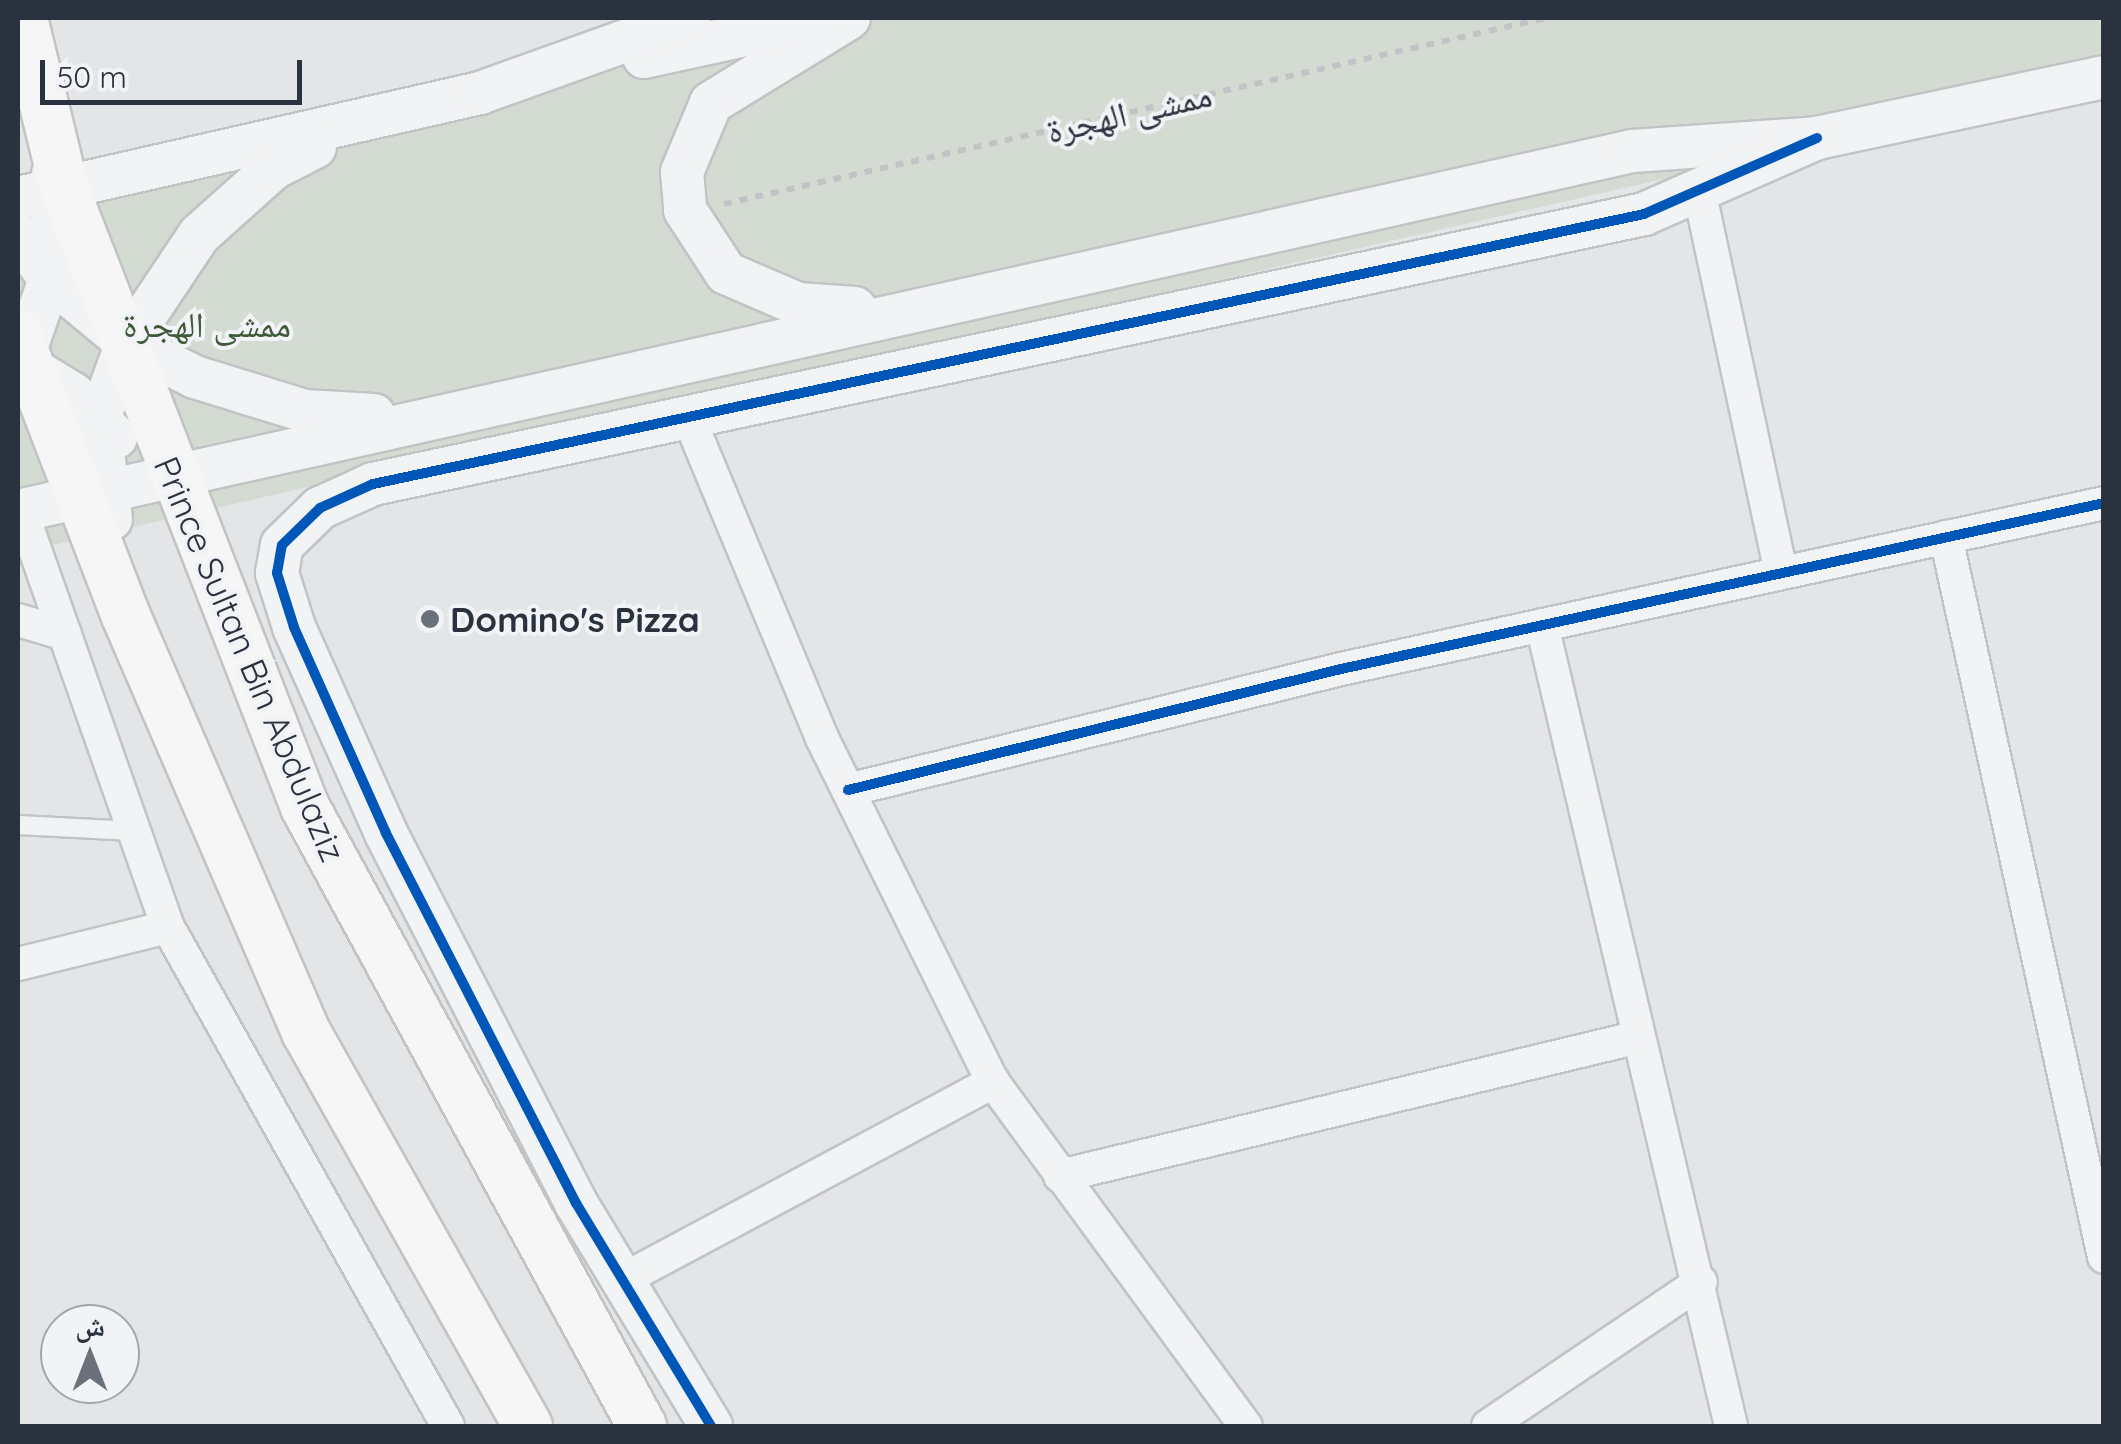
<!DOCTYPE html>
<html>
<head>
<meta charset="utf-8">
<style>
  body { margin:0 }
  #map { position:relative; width:2121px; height:1444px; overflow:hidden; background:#e3e5e7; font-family:Quicksand,"Noto Naskh Arabic",sans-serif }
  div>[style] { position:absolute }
  .green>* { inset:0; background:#d4dbd3 }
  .path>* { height:6px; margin-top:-3px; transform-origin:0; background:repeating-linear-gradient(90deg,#c2c3c7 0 8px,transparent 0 16px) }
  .roads { filter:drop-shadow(2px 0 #c1c3c5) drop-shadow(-2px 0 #c1c3c5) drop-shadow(0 2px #c1c3c5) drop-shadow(0 -2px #c1c3c5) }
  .service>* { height:18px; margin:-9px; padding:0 9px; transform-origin:9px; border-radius:9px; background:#f2f3f4 }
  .minor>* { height:32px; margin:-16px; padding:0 16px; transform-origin:16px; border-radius:16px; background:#f2f3f4 }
  .tertiary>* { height:42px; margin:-21px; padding:0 21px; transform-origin:21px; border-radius:21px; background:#f2f3f4 }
  .secondary>* { height:48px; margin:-24px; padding:0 24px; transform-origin:24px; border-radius:24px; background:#f6f6f6 }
  .cycleway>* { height:10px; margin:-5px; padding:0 5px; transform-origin:5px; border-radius:5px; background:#0057b8 }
  .dots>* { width:28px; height:28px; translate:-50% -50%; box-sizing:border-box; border:5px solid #f1f3f6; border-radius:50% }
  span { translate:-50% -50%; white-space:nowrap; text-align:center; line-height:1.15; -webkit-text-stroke:8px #f1f3f6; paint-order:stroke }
  .street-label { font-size:35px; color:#2b323f }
  .park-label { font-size:35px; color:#3f5a39 }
  .poi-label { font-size:35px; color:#2b323f; font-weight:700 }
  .left { translate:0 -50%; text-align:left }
  .frame { position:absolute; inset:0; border:20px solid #2b323f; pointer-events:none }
  .north { position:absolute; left:40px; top:1304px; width:100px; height:100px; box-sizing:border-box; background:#f1f3f6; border:2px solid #a2a6ad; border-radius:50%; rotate:0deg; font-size:28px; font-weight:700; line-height:40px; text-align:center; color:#2b323f }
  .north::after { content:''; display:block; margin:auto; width:35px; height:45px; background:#6b717a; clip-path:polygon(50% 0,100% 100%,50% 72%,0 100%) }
  .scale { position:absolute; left:40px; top:60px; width:262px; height:45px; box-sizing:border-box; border:5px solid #2b323f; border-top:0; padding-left:12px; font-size:30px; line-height:35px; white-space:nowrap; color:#2b323f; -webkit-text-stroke:8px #f1f3f6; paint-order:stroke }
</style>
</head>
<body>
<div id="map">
  <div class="green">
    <i style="clip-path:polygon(738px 18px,2103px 18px,2103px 79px,18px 553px,18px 181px)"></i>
  </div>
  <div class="path">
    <i style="left:724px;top:204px;width:843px;rotate:-12.75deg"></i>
  </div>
  <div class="roads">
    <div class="service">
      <i style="left:18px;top:825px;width:116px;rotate:3deg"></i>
    </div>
    <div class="minor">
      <i style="left:1699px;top:190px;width:391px;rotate:77.9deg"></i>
      <i style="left:688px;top:416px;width:349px;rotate:67.4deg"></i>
      <i style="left:822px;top:738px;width:384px;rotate:63.6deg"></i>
      <i style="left:993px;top:1082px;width:427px;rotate:53.7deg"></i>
      <i style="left:21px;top:510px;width:442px;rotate:70.6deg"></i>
      <i style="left:168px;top:927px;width:572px;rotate:60.7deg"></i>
      <i style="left:1946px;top:537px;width:737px;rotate:77.62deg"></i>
      <i style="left:18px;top:620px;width:49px;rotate:16.6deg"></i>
      <i style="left:1542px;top:625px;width:823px;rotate:76.72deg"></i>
      <i style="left:848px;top:790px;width:508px;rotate:-13.79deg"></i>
      <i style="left:1341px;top:669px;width:781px;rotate:-12.27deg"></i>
      <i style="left:18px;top:964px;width:154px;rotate:-13.9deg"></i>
      <i style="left:1060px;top:1176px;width:591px;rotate:-13.5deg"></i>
      <i style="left:622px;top:1280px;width:421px;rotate:-28.1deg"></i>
      <i style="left:1488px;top:1426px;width:257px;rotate:-34.1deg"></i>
    </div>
    <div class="tertiary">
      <i style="left:849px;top:18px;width:162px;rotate:148.4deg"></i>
      <i style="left:711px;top:103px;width:75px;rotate:112.8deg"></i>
      <i style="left:682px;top:172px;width:38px;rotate:85deg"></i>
      <i style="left:685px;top:210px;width:75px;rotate:56.9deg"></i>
      <i style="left:726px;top:273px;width:78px;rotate:23.3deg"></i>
      <i style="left:798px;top:304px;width:57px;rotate:4deg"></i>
      <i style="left:644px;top:57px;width:179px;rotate:-12.3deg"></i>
      <i style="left:18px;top:198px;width:474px;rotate:-12.8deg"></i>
      <i style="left:480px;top:93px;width:222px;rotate:-19.7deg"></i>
      <i style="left:18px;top:235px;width:54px;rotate:54deg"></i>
      <i style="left:50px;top:279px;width:100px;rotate:39.7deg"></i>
      <i style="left:127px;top:343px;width:76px;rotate:26.6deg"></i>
      <i style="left:195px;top:377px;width:115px;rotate:17.2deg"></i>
      <i style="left:305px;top:411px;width:69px;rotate:3.3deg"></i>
      <i style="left:18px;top:360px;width:65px;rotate:31.7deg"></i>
      <i style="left:73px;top:394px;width:61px;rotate:45deg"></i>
      <i style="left:18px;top:371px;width:97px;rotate:-70.8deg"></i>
      <i style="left:50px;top:279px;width:105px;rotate:-88.4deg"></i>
      <i style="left:18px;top:511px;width:1654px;rotate:-12.57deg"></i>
      <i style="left:1632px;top:151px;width:185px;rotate:-4deg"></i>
      <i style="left:1817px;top:138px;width:293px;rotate:-12deg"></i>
      <i style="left:111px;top:519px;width:101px;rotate:-96.8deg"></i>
      <i style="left:99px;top:419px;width:81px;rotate:-69.8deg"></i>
      <i style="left:127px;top:343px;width:130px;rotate:-56.3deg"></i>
      <i style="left:199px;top:235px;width:101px;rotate:-41.8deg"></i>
      <i style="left:274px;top:168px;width:46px;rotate:-27.1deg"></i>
      <i style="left:711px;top:1426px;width:261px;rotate:-121.2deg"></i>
      <i style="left:576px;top:1203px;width:416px;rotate:-117.2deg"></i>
      <i style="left:386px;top:833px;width:226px;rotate:-114.1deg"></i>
      <i style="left:294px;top:627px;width:57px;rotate:-107.5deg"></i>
      <i style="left:277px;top:573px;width:28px;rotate:-80deg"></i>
      <i style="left:282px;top:545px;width:53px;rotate:-44.2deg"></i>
      <i style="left:320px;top:508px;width:58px;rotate:-24.4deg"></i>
      <i style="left:373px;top:484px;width:1299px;rotate:-11.99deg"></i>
      <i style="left:1644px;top:214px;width:189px;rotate:-23.7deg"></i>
    </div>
    <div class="secondary">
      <i style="left:23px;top:18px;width:174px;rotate:76.4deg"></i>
      <i style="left:64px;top:187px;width:665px;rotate:68.76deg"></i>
      <i style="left:305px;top:807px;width:705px;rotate:61.43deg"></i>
      <i style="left:18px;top:335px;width:301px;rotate:69deg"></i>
      <i style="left:126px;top:616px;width:453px;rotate:66.6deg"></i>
      <i style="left:306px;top:1032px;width:452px;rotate:60.6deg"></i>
    </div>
  </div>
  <div class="cycleway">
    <i style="left:848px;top:790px;width:508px;rotate:-13.79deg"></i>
    <i style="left:1341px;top:669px;width:781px;rotate:-12.27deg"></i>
    <i style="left:711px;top:1426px;width:261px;rotate:-121.2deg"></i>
    <i style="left:576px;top:1203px;width:416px;rotate:-117.2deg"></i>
    <i style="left:386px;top:833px;width:226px;rotate:-114.1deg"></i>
    <i style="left:294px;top:627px;width:57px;rotate:-107.5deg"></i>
    <i style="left:277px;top:573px;width:28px;rotate:-80deg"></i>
    <i style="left:282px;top:545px;width:53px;rotate:-44.2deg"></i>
    <i style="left:320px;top:508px;width:58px;rotate:-24.4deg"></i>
    <i style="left:373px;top:484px;width:1299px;rotate:-11.99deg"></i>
    <i style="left:1644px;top:214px;width:189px;rotate:-23.7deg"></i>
  </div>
  <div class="dots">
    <i style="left:430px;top:619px;background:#6b717a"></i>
  </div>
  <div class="street-label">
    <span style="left:1129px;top:112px;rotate:-13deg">ممشى الهجرة</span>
    <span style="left:250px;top:659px;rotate:67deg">Prince Sultan Bin Abdulaziz</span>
  </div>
  <div class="park-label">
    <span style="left:207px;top:324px">ممشى الهجرة</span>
  </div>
  <div class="poi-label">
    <span class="left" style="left:450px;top:619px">Domino's Pizza</span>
  </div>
  <div class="frame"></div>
  <div class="north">ش</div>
  <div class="scale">50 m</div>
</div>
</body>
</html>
